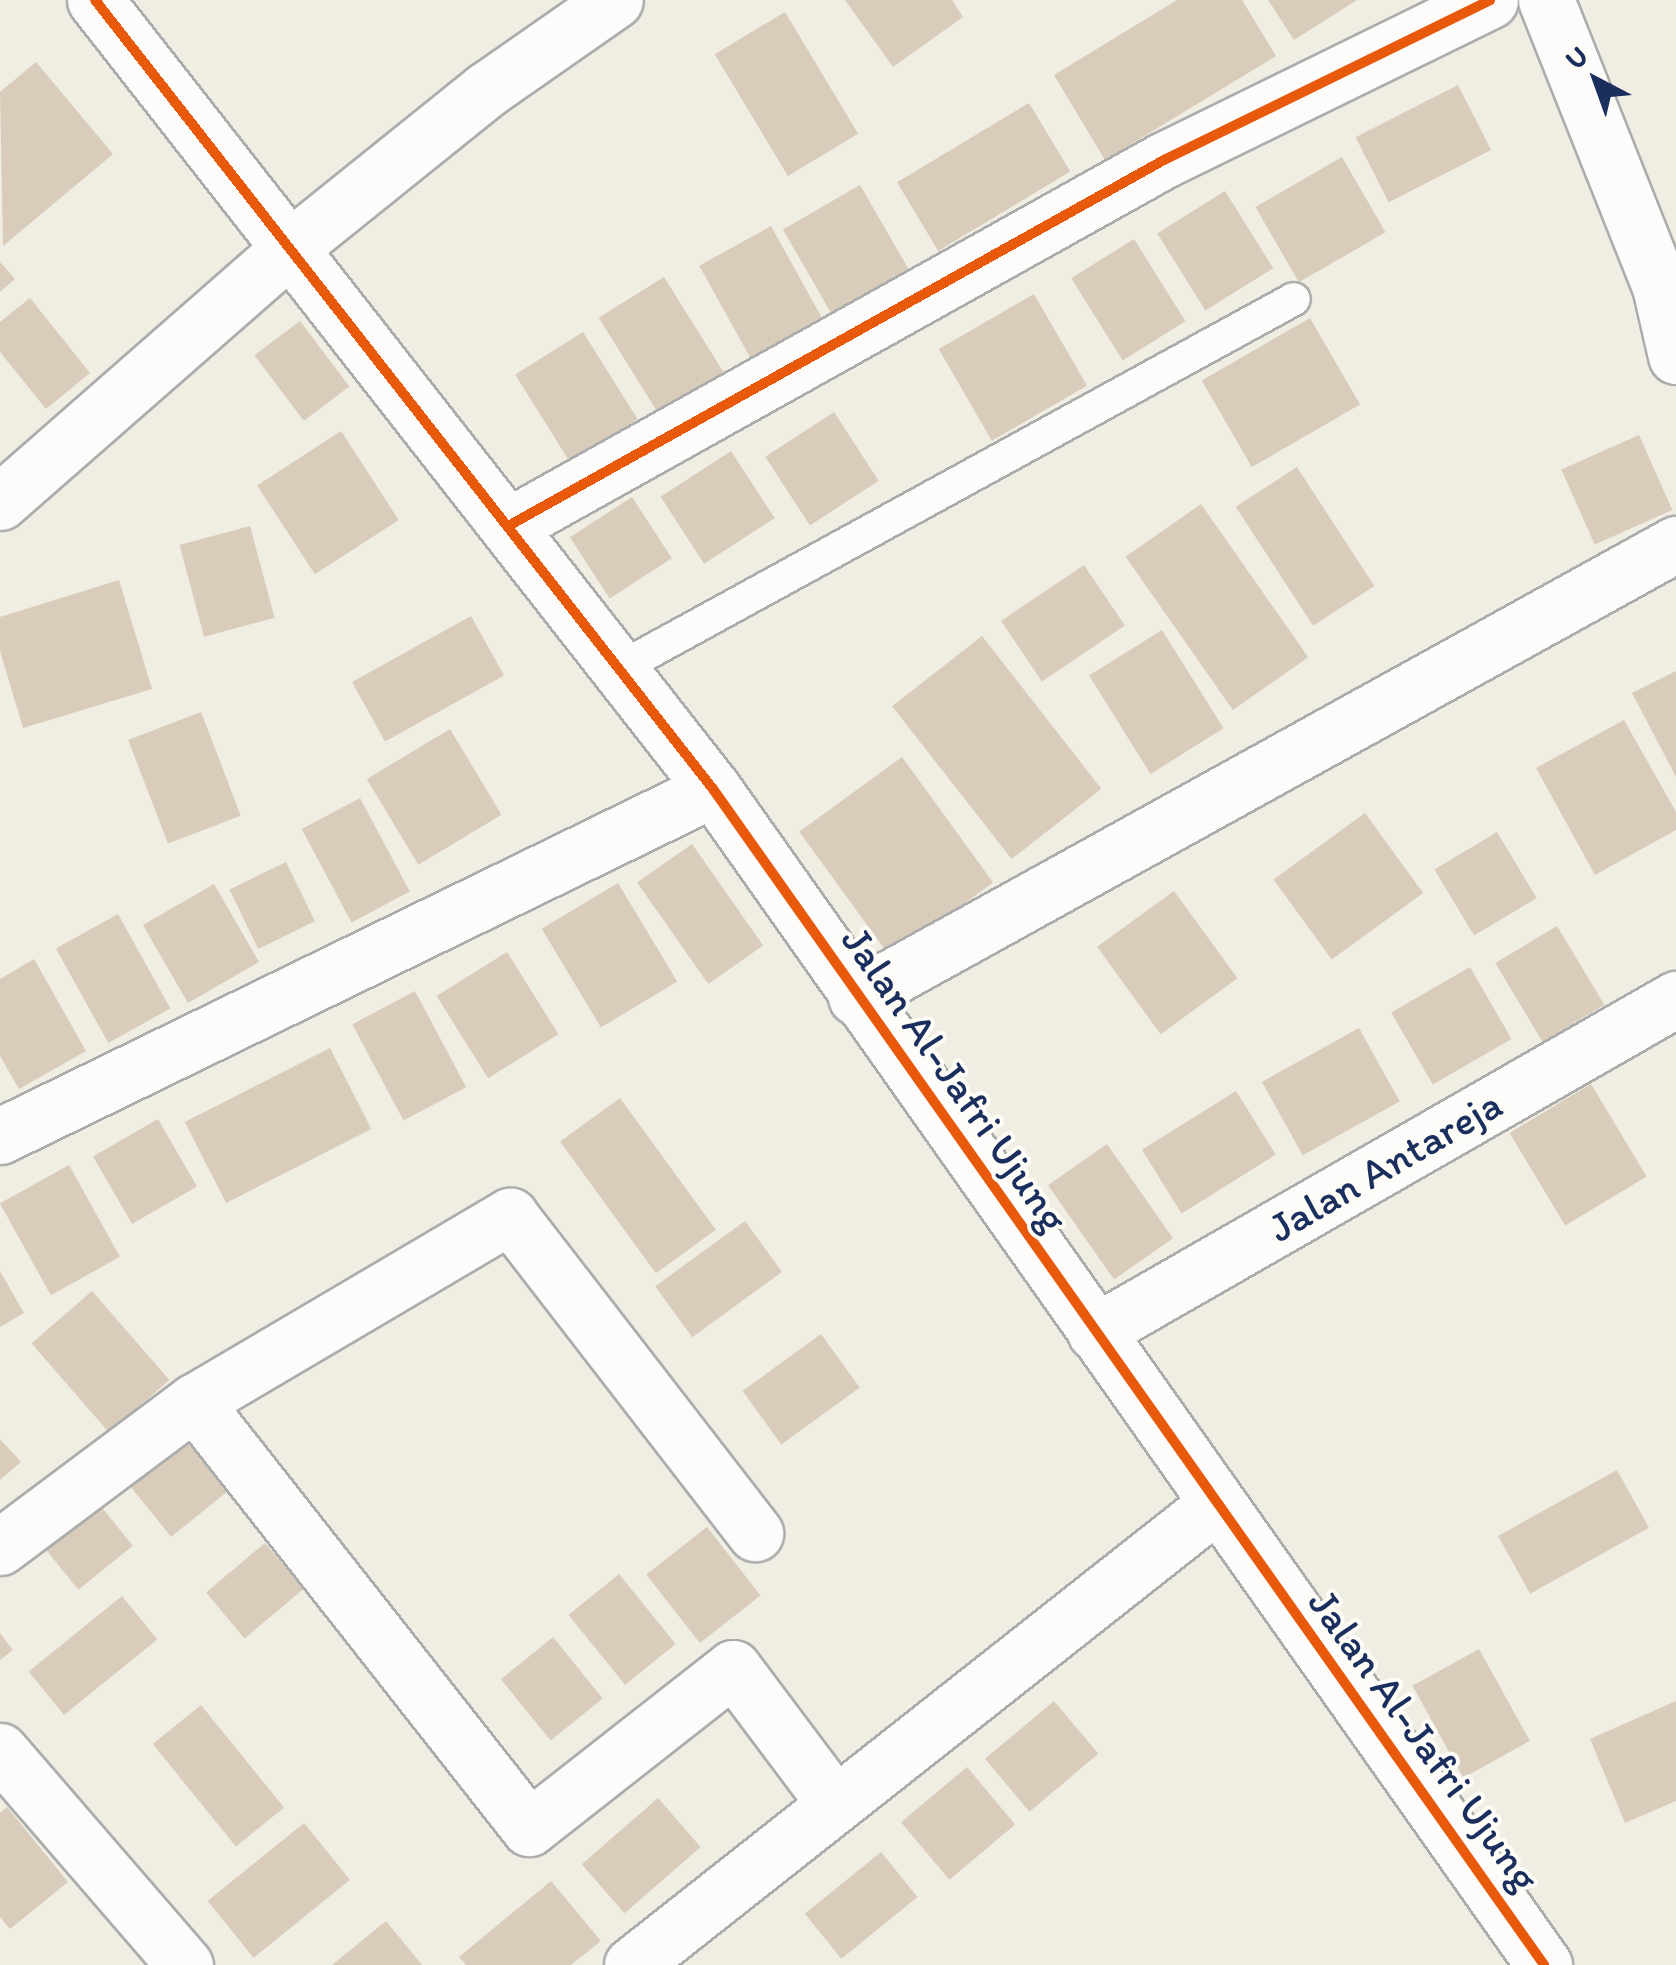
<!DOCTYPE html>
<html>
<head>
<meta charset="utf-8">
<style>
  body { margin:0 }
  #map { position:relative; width:1676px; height:1965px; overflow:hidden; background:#f0ede3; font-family:Itim,sans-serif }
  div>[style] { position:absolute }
  .building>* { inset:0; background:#d9ccbb; transform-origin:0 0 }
  .roads { filter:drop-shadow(2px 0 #abacac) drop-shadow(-2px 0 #abacac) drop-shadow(0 2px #abacac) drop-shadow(0 -2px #abacac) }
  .service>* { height:32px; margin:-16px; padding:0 16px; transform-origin:16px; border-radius:16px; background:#fdfcfb }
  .minor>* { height:55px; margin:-27.5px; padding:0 27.5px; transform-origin:27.5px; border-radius:27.5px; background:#fdfcfb }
  .tertiary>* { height:55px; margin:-27.5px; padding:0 27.5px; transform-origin:27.5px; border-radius:27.5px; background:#fdfcfb }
  .cycleway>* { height:10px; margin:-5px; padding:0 5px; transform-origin:5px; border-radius:5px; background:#e8590c }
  span { translate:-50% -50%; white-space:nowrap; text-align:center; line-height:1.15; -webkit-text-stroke:8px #fdfcf7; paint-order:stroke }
  .street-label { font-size:42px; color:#1b2f5e }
  .north { position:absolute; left:1546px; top:30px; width:100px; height:100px; -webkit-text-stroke:8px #fdfcf7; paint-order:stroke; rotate:319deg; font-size:28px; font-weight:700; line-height:40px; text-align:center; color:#1b2f5e }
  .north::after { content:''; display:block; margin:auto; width:35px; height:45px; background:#1b2f5e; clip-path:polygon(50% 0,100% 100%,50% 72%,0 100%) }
</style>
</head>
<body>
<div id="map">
  <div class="building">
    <i style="clip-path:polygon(845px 0,952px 0,963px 17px,893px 67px)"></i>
    <i style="clip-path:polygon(1177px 0,1242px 0,1276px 56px,1105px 160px,1054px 75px)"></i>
    <i style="clip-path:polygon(1268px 0,1357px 0,1294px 40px)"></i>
    <i style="left:785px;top:12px;width:142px;height:82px;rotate:59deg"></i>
    <i style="clip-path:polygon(36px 62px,113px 154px,3px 246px,0 92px)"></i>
    <i style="left:1458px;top:85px;width:73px;height:115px;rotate:63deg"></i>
    <i style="left:1029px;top:103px;width:80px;height:154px;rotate:59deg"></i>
    <i style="left:1342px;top:157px;width:87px;height:100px;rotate:60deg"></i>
    <i style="left:860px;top:185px;width:108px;height:89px;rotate:60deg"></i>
    <i style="left:1225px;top:191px;width:91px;height:80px;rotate:58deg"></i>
    <i style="left:771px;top:226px;width:113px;height:82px;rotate:61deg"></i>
    <i style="left:1134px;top:239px;width:97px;height:74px;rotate:58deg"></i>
    <i style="clip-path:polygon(0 262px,15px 279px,0 292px)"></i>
    <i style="left:664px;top:277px;width:113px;height:77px;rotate:58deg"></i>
    <i style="left:1034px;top:294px;width:106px;height:110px;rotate:60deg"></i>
    <i style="clip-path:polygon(30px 298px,90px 373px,46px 409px,0 352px,0 322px)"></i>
    <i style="left:1310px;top:318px;width:100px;height:125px;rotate:60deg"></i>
    <i style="left:300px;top:321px;width:82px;height:57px;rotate:53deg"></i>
    <i style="left:583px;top:332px;width:103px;height:80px;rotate:58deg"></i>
    <i style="left:834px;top:412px;width:82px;height:82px;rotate:57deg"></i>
    <i style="left:341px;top:431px;width:106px;height:100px;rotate:57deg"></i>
    <i style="left:1639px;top:435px;width:82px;height:85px;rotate:66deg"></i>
    <i style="left:731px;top:451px;width:80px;height:84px;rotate:57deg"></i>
    <i style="left:1297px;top:467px;width:142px;height:73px;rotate:57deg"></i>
    <i style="left:632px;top:497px;width:73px;height:74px;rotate:57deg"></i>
    <i style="left:1201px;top:504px;width:187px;height:92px;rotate:55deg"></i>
    <i style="left:250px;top:526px;width:95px;height:73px;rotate:75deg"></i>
    <i style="left:1084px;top:565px;width:73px;height:100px;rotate:56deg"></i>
    <i style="clip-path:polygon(119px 580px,152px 689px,23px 728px,0 651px,0 617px)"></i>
    <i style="left:471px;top:616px;width:68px;height:136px;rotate:61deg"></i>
    <i style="left:1162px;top:630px;width:116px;height:86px;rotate:58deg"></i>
    <i style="left:982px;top:636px;width:194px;height:114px;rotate:52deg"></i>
    <i style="clip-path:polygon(1676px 671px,1676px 777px,1632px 693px)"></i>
    <i style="left:201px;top:712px;width:111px;height:78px;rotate:69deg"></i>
    <i style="clip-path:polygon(1624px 720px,1676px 812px,1676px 830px,1595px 875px,1536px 768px)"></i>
    <i style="left:450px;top:729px;width:100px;height:97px;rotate:59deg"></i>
    <i style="left:902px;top:757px;width:155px;height:127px;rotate:54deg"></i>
    <i style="left:360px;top:798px;width:106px;height:66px;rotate:62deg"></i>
    <i style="left:1365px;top:813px;width:99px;height:113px;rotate:54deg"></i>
    <i style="left:1497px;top:832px;width:77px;height:73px;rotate:59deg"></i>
    <i style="left:692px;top:844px;width:124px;height:67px;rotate:55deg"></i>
    <i style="left:286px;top:862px;width:66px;height:63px;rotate:64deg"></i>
    <i style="left:618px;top:883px;width:115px;height:89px;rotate:59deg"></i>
    <i style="left:214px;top:884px;width:90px;height:82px;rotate:60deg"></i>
    <i style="left:1174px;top:891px;width:108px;height:95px;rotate:54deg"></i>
    <i style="left:118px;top:914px;width:108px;height:71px;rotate:61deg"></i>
    <i style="left:1557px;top:926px;width:92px;height:72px;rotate:59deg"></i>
    <i style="left:507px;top:952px;width:97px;height:83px;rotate:58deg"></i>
    <i style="clip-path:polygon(34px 959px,86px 1051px,19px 1089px,0 1056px,0 979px)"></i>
    <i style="left:1470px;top:967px;width:83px;height:91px;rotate:60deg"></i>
    <i style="left:415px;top:991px;width:109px;height:71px;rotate:62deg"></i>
    <i style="left:1359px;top:1028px;width:84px;height:111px;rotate:61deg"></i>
    <i style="left:330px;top:1048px;width:91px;height:163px;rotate:63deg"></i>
    <i style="left:1591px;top:1084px;width:108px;height:95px;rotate:59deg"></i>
    <i style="left:1236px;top:1091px;width:75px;height:111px;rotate:58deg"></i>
    <i style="left:620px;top:1098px;width:163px;height:74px;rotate:54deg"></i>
    <i style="left:158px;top:1119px;width:78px;height:75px;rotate:60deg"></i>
    <i style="left:1107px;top:1144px;width:115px;height:72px;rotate:55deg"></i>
    <i style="left:69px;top:1165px;width:105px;height:79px;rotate:61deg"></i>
    <i style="left:745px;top:1221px;width:63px;height:111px;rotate:54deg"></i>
    <i style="clip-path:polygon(0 1271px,24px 1313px,0 1327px)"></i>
    <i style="left:92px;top:1291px;width:118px;height:80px;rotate:49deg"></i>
    <i style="left:821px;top:1334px;width:66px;height:97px;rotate:54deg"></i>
    <i style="left:187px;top:1434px;width:70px;height:77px;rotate:51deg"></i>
    <i style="clip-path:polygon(0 1439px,21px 1462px,0 1480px)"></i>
    <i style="left:1617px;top:1470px;width:66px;height:136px;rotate:61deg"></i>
    <i style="left:95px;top:1499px;width:60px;height:70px;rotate:51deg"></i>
    <i style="left:707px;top:1527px;width:87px;height:77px;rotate:52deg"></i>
    <i style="left:265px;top:1543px;width:60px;height:77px;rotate:50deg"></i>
    <i style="left:619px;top:1574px;width:90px;height:65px;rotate:51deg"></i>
    <i style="left:122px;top:1596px;width:56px;height:120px;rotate:51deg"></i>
    <i style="clip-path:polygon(0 1633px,13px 1650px,0 1660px)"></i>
    <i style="left:553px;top:1637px;width:79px;height:67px;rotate:51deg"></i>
    <i style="left:1479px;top:1649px;width:105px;height:76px;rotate:61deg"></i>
    <i style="left:1054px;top:1701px;width:69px;height:90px;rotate:50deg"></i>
    <i style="clip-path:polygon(1676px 1701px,1676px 1801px,1625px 1823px,1590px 1739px)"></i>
    <i style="left:201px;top:1705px;width:132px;height:62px;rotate:51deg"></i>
    <i style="left:967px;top:1767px;width:75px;height:86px;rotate:50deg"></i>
    <i style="left:658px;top:1798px;width:65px;height:101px;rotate:49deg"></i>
    <i style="clip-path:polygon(7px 1807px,68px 1882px,10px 1929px,0 1917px,0 1813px)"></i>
    <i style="left:304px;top:1823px;width:73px;height:124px;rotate:51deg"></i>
    <i style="left:881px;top:1852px;width:58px;height:98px;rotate:51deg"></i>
    <i style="clip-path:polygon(551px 1881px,601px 1941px,571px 1965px,466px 1965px,459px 1957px)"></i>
    <i style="clip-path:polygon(386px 1921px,422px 1965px,332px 1965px)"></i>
  </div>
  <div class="roads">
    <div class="service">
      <i style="left:620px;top:668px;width:768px;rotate:-28.7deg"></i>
    </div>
    <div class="minor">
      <i style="left:1546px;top:0;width:308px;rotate:68.3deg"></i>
      <i style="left:1660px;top:286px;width:72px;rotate:77.1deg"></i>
      <i style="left:0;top:502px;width:388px;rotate:-41.2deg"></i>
      <i style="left:292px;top:246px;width:249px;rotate:-38.8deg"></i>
      <i style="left:486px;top:90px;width:157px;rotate:-34.9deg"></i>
      <i style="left:510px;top:525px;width:749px;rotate:-29.17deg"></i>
      <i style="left:1164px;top:160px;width:363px;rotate:-26.1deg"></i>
      <i style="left:856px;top:997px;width:937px;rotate:-28.92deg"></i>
      <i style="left:0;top:1136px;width:793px;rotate:-25.95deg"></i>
      <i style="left:1095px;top:1332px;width:670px;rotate:-29.82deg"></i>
      <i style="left:194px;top:1402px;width:542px;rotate:51.82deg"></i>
      <i style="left:529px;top:1828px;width:259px;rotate:-38.1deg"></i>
      <i style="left:733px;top:1668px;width:170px;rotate:53.1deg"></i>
      <i style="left:0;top:1547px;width:242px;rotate:-36.8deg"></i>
      <i style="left:194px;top:1402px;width:367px;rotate:-30.5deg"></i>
      <i style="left:510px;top:1216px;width:401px;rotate:52.3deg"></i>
      <i style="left:0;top:1751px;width:283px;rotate:49.2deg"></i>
      <i style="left:632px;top:1965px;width:743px;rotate:-38.27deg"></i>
    </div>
    <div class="tertiary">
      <i style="left:95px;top:0;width:1002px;rotate:51.93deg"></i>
      <i style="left:713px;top:789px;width:1440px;rotate:54.75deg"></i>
    </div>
  </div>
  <div class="cycleway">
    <i style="left:95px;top:0;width:1002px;rotate:51.93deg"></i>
    <i style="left:713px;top:789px;width:1440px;rotate:54.75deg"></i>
    <i style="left:510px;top:525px;width:749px;rotate:-29.17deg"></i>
    <i style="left:1164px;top:160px;width:363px;rotate:-26.1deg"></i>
  </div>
  <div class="street-label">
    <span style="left:955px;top:1079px;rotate:55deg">Jalan Al-Jafri Ujung</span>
    <span style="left:1385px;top:1166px;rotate:-30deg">Jalan Antareja</span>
    <span style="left:1424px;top:1740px;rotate:54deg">Jalan Al-Jafri Ujung</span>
  </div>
  <div class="north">U</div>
</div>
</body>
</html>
